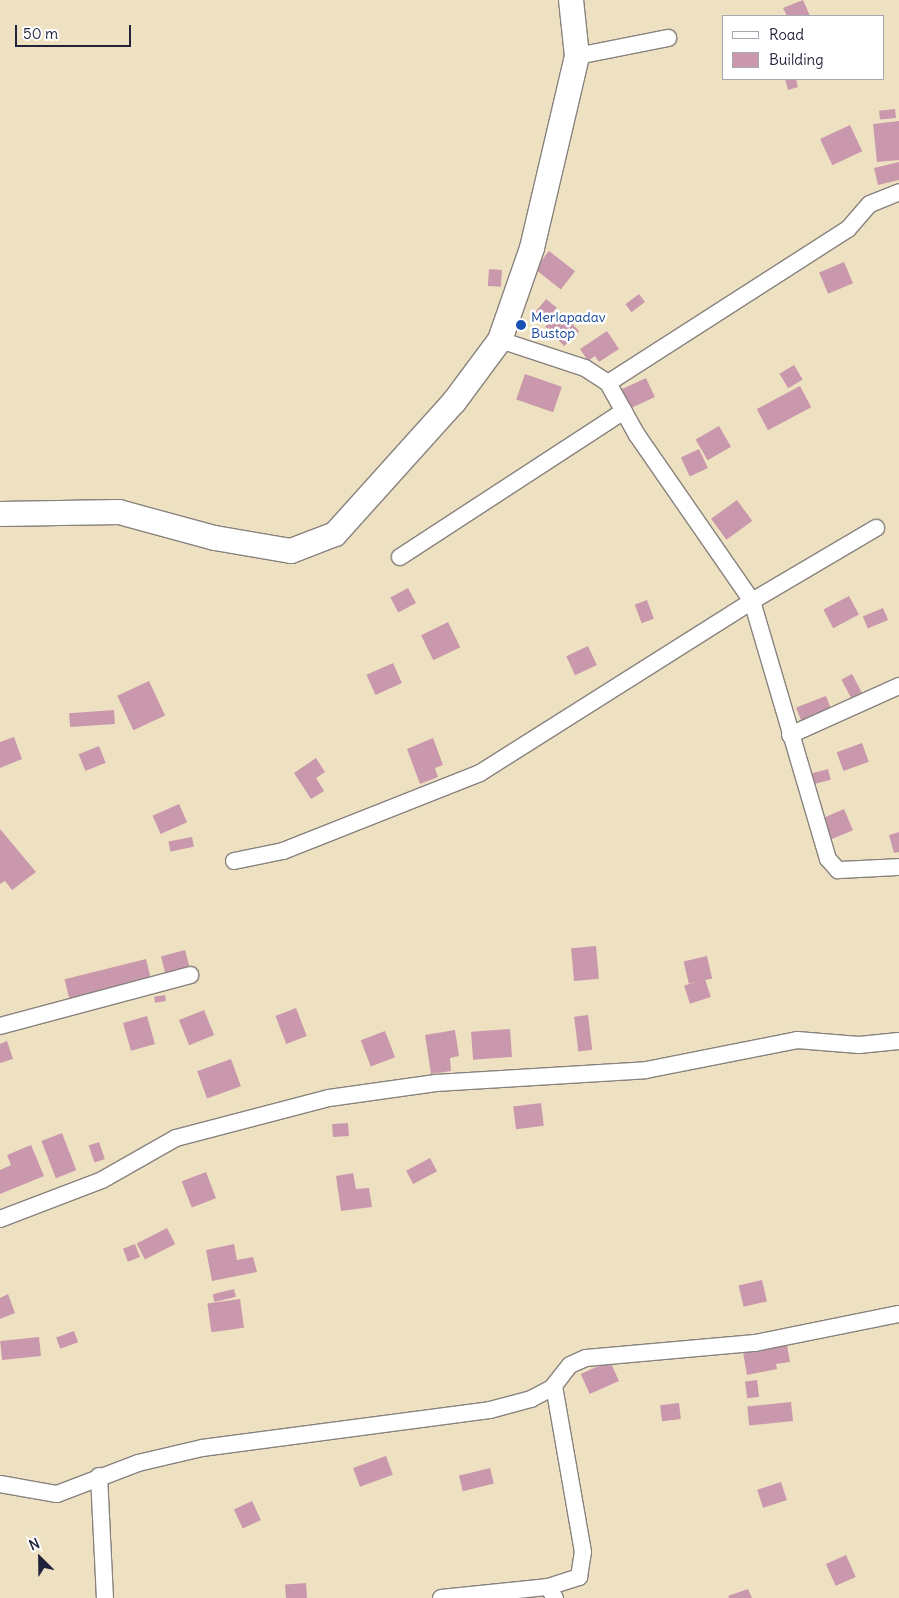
<!DOCTYPE html>
<html>
<head>
<meta charset="utf-8">
<style>
  body { margin:0 }
  #map { position:relative; width:899px; height:1598px; overflow:hidden; background:#eee1c1; font-family:Delius,sans-serif }
  div>[style] { position:absolute }
  .building>* { inset:0; background:#ca98ad; transform-origin:0 0 }
  .roads { filter:drop-shadow(1px 0 #88827e) drop-shadow(-1px 0 #88827e) drop-shadow(0 1px #88827e) drop-shadow(0 -1px #88827e) }
  .minor>* { height:16px; margin:-8px; padding:0 8px; transform-origin:8px; border-radius:8px; background:#fff }
  .secondary>* { height:24px; margin:-12px; padding:0 12px; transform-origin:12px; border-radius:12px; background:#fff }
  .dots>* { width:14px; height:14px; translate:-50% -50%; box-sizing:border-box; border:2px solid #fff; border-radius:50% }
  span { translate:-50% -50%; white-space:nowrap; text-align:center; line-height:1.15; -webkit-text-stroke:5px #fff; paint-order:stroke }
  .transit-label { font-size:14px; color:#164399 }
  .left { translate:0 -50%; text-align:left }
  .legend { position:absolute; left:722px; top:15px; width:162px; height:65px; box-sizing:border-box; background:#fff; border:1px solid #a7a7b1; margin:0; padding:6px 9px; list-style:none; font-size:15px; color:#22223b }
  .legend li { display:flex; align-items:center; gap:10px; height:25px }
  .legend b { width:25px; border:1px solid #a7a7b1 }
  .north { position:absolute; left:15px; top:1533px; width:50px; height:50px; -webkit-text-stroke:4px #fff; paint-order:stroke; rotate:337deg; font-size:14px; font-weight:700; line-height:20px; text-align:center; color:#22223b }
  .north::after { content:''; display:block; margin:auto; width:18px; height:22px; background:#22223b; clip-path:polygon(50% 0,100% 100%,50% 72%,0 100%) }
  .scale { position:absolute; left:15px; top:25px; width:116px; height:22px; box-sizing:border-box; border:2px solid #22223b; border-top:0; padding-left:6px; font-size:15px; line-height:18px; white-space:nowrap; color:#22223b; -webkit-text-stroke:4px #fff; paint-order:stroke }
</style>
</head>
<body>
<div id="map">
  <div class="building">
    <i style="clip-path:polygon(803px 0,810px 16px,787px 16px,783px 8px)"></i>
    <i style="clip-path:polygon(785px 79px,796px 79px,798px 87px,788px 90px)"></i>
    <i style="left:895px;top:109px;width:9px;height:16px;rotate:84deg"></i>
    <i style="clip-path:polygon(899px 121px,899px 160px,877px 162px,873px 124px)"></i>
    <i style="left:850px;top:125px;width:29px;height:33px;rotate:65deg"></i>
    <i style="clip-path:polygon(899px 162px,899px 180px,878px 185px,874px 168px)"></i>
    <i style="left:549px;top:251px;width:33px;height:23px;rotate:38deg"></i>
    <i style="left:844px;top:262px;width:23px;height:27px;rotate:67deg"></i>
    <i style="left:489px;top:269px;width:13px;height:17px;rotate:4deg"></i>
    <i style="left:639px;top:294px;width:10px;height:17px;rotate:53deg"></i>
    <i style="left:546px;top:299px;width:14px;height:20px;rotate:39deg"></i>
    <i style="left:560px;top:312px;width:27px;height:21px;rotate:45deg"></i>
    <i style="clip-path:polygon(607px 331px,619px 349px,599px 362px,595px 356px,588px 361px,580px 349px)"></i>
    <i style="left:794px;top:365px;width:17px;height:17px;rotate:59deg"></i>
    <i style="left:525px;top:374px;width:39px;height:27px;rotate:19deg"></i>
    <i style="left:646px;top:378px;width:21px;height:28px;rotate:65deg"></i>
    <i style="left:800px;top:386px;width:24px;height:49px;rotate:62deg"></i>
    <i style="left:719px;top:426px;width:24px;height:27px;rotate:60deg"></i>
    <i style="left:699px;top:449px;width:21px;height:20px;rotate:65deg"></i>
    <i style="left:737px;top:500px;width:26px;height:32px;rotate:54deg"></i>
    <i style="left:408px;top:588px;width:17px;height:20px;rotate:62deg"></i>
    <i style="left:849px;top:596px;width:21px;height:29px;rotate:62deg"></i>
    <i style="left:647px;top:600px;width:20px;height:13px;rotate:70deg"></i>
    <i style="left:883px;top:608px;width:13px;height:22px;rotate:67deg"></i>
    <i style="left:448px;top:622px;width:28px;height:30px;rotate:64deg"></i>
    <i style="left:588px;top:646px;width:21px;height:24px;rotate:65deg"></i>
    <i style="left:393px;top:663px;width:22px;height:29px;rotate:66deg"></i>
    <i style="left:852px;top:674px;width:21px;height:12px;rotate:62deg"></i>
    <i style="left:149px;top:681px;width:38px;height:35px;rotate:65deg"></i>
    <i style="left:826px;top:696px;width:14px;height:32px;rotate:69deg"></i>
    <i style="left:114px;top:710px;width:14px;height:45px;rotate:86deg"></i>
    <i style="clip-path:polygon(14px 737px,22px 759px,0 768px,0 742px)"></i>
    <i style="clip-path:polygon(433px 738px,443px 765px,435px 768px,438px 777px,420px 784px,407px 749px)"></i>
    <i style="left:862px;top:743px;width:20px;height:27px;rotate:70deg"></i>
    <i style="left:99px;top:746px;width:18px;height:22px;rotate:68deg"></i>
    <i style="clip-path:polygon(316px 758px,325px 772px,316px 778px,324px 791px,311px 799px,294px 773px)"></i>
    <i style="left:828px;top:769px;width:11px;height:22px;rotate:75deg"></i>
    <i style="left:179px;top:804px;width:20px;height:29px;rotate:66deg"></i>
    <i style="left:844px;top:809px;width:23px;height:24px;rotate:67deg"></i>
    <i style="clip-path:polygon(0 829px,36px 872px,12px 890px,5px 881px,0 884px)"></i>
    <i style="clip-path:polygon(899px 832px,899px 852px,894px 853px,889px 835px)"></i>
    <i style="left:192px;top:837px;width:10px;height:24px;rotate:79deg"></i>
    <i style="left:596px;top:946px;width:33px;height:25px;rotate:85deg"></i>
    <i style="left:185px;top:950px;width:23px;height:25px;rotate:75deg"></i>
    <i style="left:707px;top:956px;width:23px;height:24px;rotate:77deg"></i>
    <i style="left:146px;top:959px;width:21px;height:84px;rotate:76deg"></i>
    <i style="left:705px;top:979px;width:19px;height:22px;rotate:72deg"></i>
    <i style="left:165px;top:995px;width:6px;height:11px;rotate:81deg"></i>
    <i style="left:296px;top:1008px;width:30px;height:22px;rotate:69deg"></i>
    <i style="left:204px;top:1010px;width:27px;height:27px;rotate:68deg"></i>
    <i style="left:588px;top:1015px;width:35px;height:14px;rotate:83deg"></i>
    <i style="left:147px;top:1016px;width:29px;height:25px;rotate:74deg"></i>
    <i style="left:510px;top:1029px;width:28px;height:39px;rotate:86deg"></i>
    <i style="clip-path:polygon(455px 1030px,459px 1056px,450px 1058px,451px 1071px,431px 1074px,425px 1035px)"></i>
    <i style="left:385px;top:1031px;width:28px;height:26px;rotate:69deg"></i>
    <i style="clip-path:polygon(7px 1041px,13px 1059px,0 1063px,0 1044px)"></i>
    <i style="left:231px;top:1059px;width:29px;height:36px;rotate:70deg"></i>
    <i style="left:541px;top:1103px;width:23px;height:28px;rotate:83deg"></i>
    <i style="left:348px;top:1123px;width:13px;height:16px;rotate:86deg"></i>
    <i style="left:62px;top:1133px;width:40px;height:22px;rotate:69deg"></i>
    <i style="left:99px;top:1142px;width:18px;height:11px;rotate:71deg"></i>
    <i style="clip-path:polygon(31px 1145px,44px 1176px,0 1194px,0 1170px,11px 1165px,7px 1155px)"></i>
    <i style="left:430px;top:1158px;width:15px;height:27px;rotate:62deg"></i>
    <i style="left:206px;top:1172px;width:28px;height:26px;rotate:69deg"></i>
    <i style="clip-path:polygon(353px 1173px,356px 1189px,369px 1188px,372px 1207px,341px 1211px,336px 1176px)"></i>
    <i style="left:167px;top:1228px;width:18px;height:34px;rotate:63deg"></i>
    <i style="left:135px;top:1244px;width:14px;height:13px;rotate:69deg"></i>
    <i style="clip-path:polygon(234px 1244px,237px 1260px,253px 1257px,257px 1272px,212px 1281px,206px 1250px)"></i>
    <i style="left:762px;top:1280px;width:22px;height:24px;rotate:77deg"></i>
    <i style="left:234px;top:1289px;width:8px;height:22px;rotate:76deg"></i>
    <i style="clip-path:polygon(8px 1294px,15px 1313px,0 1319px,0 1298px)"></i>
    <i style="left:240px;top:1299px;width:29px;height:33px;rotate:82deg"></i>
    <i style="left:74px;top:1331px;width:12px;height:19px;rotate:70deg"></i>
    <i style="left:39px;top:1337px;width:19px;height:39px;rotate:84deg"></i>
    <i style="clip-path:polygon(787px 1345px,790px 1362px,776px 1364px,777px 1369px,747px 1375px,743px 1352px)"></i>
    <i style="left:610px;top:1361px;width:22px;height:32px;rotate:66deg"></i>
    <i style="left:757px;top:1380px;width:17px;height:12px;rotate:83deg"></i>
    <i style="left:791px;top:1402px;width:19px;height:44px;rotate:84deg"></i>
    <i style="left:679px;top:1403px;width:16px;height:19px;rotate:83deg"></i>
    <i style="left:386px;top:1456px;width:20px;height:35px;rotate:70deg"></i>
    <i style="left:490px;top:1468px;width:16px;height:32px;rotate:76deg"></i>
    <i style="left:781px;top:1482px;width:19px;height:25px;rotate:72deg"></i>
    <i style="left:252px;top:1501px;width:21px;height:20px;rotate:65deg"></i>
    <i style="left:846px;top:1555px;width:24px;height:22px;rotate:66deg"></i>
    <i style="left:306px;top:1583px;width:15px;height:21px;rotate:86deg"></i>
    <i style="clip-path:polygon(748px 1589px,752px 1598px,729px 1598px,728px 1596px)"></i>
  </div>
  <div class="roads">
    <div class="minor">
      <i style="left:577px;top:56px;width:93px;rotate:-11.2deg"></i>
      <i style="left:500px;top:340px;width:89px;rotate:18.2deg"></i>
      <i style="left:585px;top:368px;width:27px;rotate:33deg"></i>
      <i style="left:608px;top:383px;width:60px;rotate:60.9deg"></i>
      <i style="left:637px;top:435px;width:202px;rotate:55.3deg"></i>
      <i style="left:752px;top:601px;width:269px;rotate:73.6deg"></i>
      <i style="left:828px;top:859px;width:15px;rotate:48deg"></i>
      <i style="left:838px;top:870px;width:61px;rotate:-2.8deg"></i>
      <i style="left:608px;top:383px;width:285px;rotate:-32.7deg"></i>
      <i style="left:848px;top:229px;width:33px;rotate:-49deg"></i>
      <i style="left:870px;top:204px;width:31px;rotate:-22deg"></i>
      <i style="left:400px;top:557px;width:267px;rotate:-33.1deg"></i>
      <i style="left:790px;top:735px;width:120px;rotate:-24.2deg"></i>
      <i style="left:234px;top:861px;width:50px;rotate:-11.5deg"></i>
      <i style="left:283px;top:851px;width:212px;rotate:-21.6deg"></i>
      <i style="left:480px;top:773px;width:322px;rotate:-32.3deg"></i>
      <i style="left:752px;top:601px;width:144px;rotate:-30.5deg"></i>
      <i style="left:0;top:1026px;width:197px;rotate:-15deg"></i>
      <i style="left:0;top:1219px;width:109px;rotate:-20.9deg"></i>
      <i style="left:102px;top:1180px;width:85px;rotate:-29.6deg"></i>
      <i style="left:176px;top:1138px;width:158px;rotate:-14.7deg"></i>
      <i style="left:329px;top:1098px;width:108px;rotate:-8deg"></i>
      <i style="left:436px;top:1083px;width:210px;rotate:-3.5deg"></i>
      <i style="left:646px;top:1070px;width:154px;rotate:-11.2deg"></i>
      <i style="left:797px;top:1040px;width:62px;rotate:4.6deg"></i>
      <i style="left:859px;top:1045px;width:40px;rotate:-5.7deg"></i>
      <i style="left:99px;top:1476px;width:122px;rotate:87.2deg"></i>
      <i style="left:0;top:1484px;width:58px;rotate:10deg"></i>
      <i style="left:57px;top:1494px;width:87px;rotate:-20.9deg"></i>
      <i style="left:138px;top:1463px;width:66px;rotate:-13.2deg"></i>
      <i style="left:202px;top:1448px;width:290px;rotate:-7.5deg"></i>
      <i style="left:490px;top:1410px;width:42px;rotate:-15deg"></i>
      <i style="left:531px;top:1399px;width:24px;rotate:-28deg"></i>
      <i style="left:552px;top:1388px;width:29px;rotate:-52deg"></i>
      <i style="left:570px;top:1365px;width:17px;rotate:-24deg"></i>
      <i style="left:586px;top:1358px;width:170px;rotate:-5.1deg"></i>
      <i style="left:755px;top:1343px;width:147px;rotate:-11.4deg"></i>
      <i style="left:548px;top:1587px;width:33px;rotate:-18deg"></i>
      <i style="left:579px;top:1577px;width:25px;rotate:-81deg"></i>
      <i style="left:583px;top:1552px;width:169px;rotate:-99.9deg"></i>
      <i style="left:441px;top:1598px;width:108px;rotate:-5.9deg"></i>
      <i style="left:548px;top:1587px;width:13px;rotate:58deg"></i>
    </div>
    <div class="secondary">
      <i style="left:0;top:514px;width:119px;rotate:-1deg"></i>
      <i style="left:119px;top:512px;width:99px;rotate:15.2deg"></i>
      <i style="left:215px;top:538px;width:77px;rotate:9.7deg"></i>
      <i style="left:291px;top:551px;width:47px;rotate:-21.1deg"></i>
      <i style="left:335px;top:534px;width:178px;rotate:-48deg"></i>
      <i style="left:454px;top:402px;width:77px;rotate:-53.4deg"></i>
      <i style="left:500px;top:340px;width:97px;rotate:-70.8deg"></i>
      <i style="left:532px;top:248px;width:197px;rotate:-76.8deg"></i>
      <i style="left:577px;top:56px;width:56px;rotate:-96.1deg"></i>
    </div>
  </div>
  <div class="dots">
    <i style="left:521px;top:325px;background:#1a4fb4"></i>
  </div>
  <div class="transit-label">
    <span class="left" style="left:531px;top:325px">Merlapadav<br>Bustop</span>
  </div>
  <ul class="legend">
  <li><b style="height:6px;background:#fff"></b>Road</li>
  <li><b style="height:14px;background:#ca98ad"></b>Building</li>
  </ul>
  <div class="north">N</div>
  <div class="scale">50 m</div>
</div>
</body>
</html>
